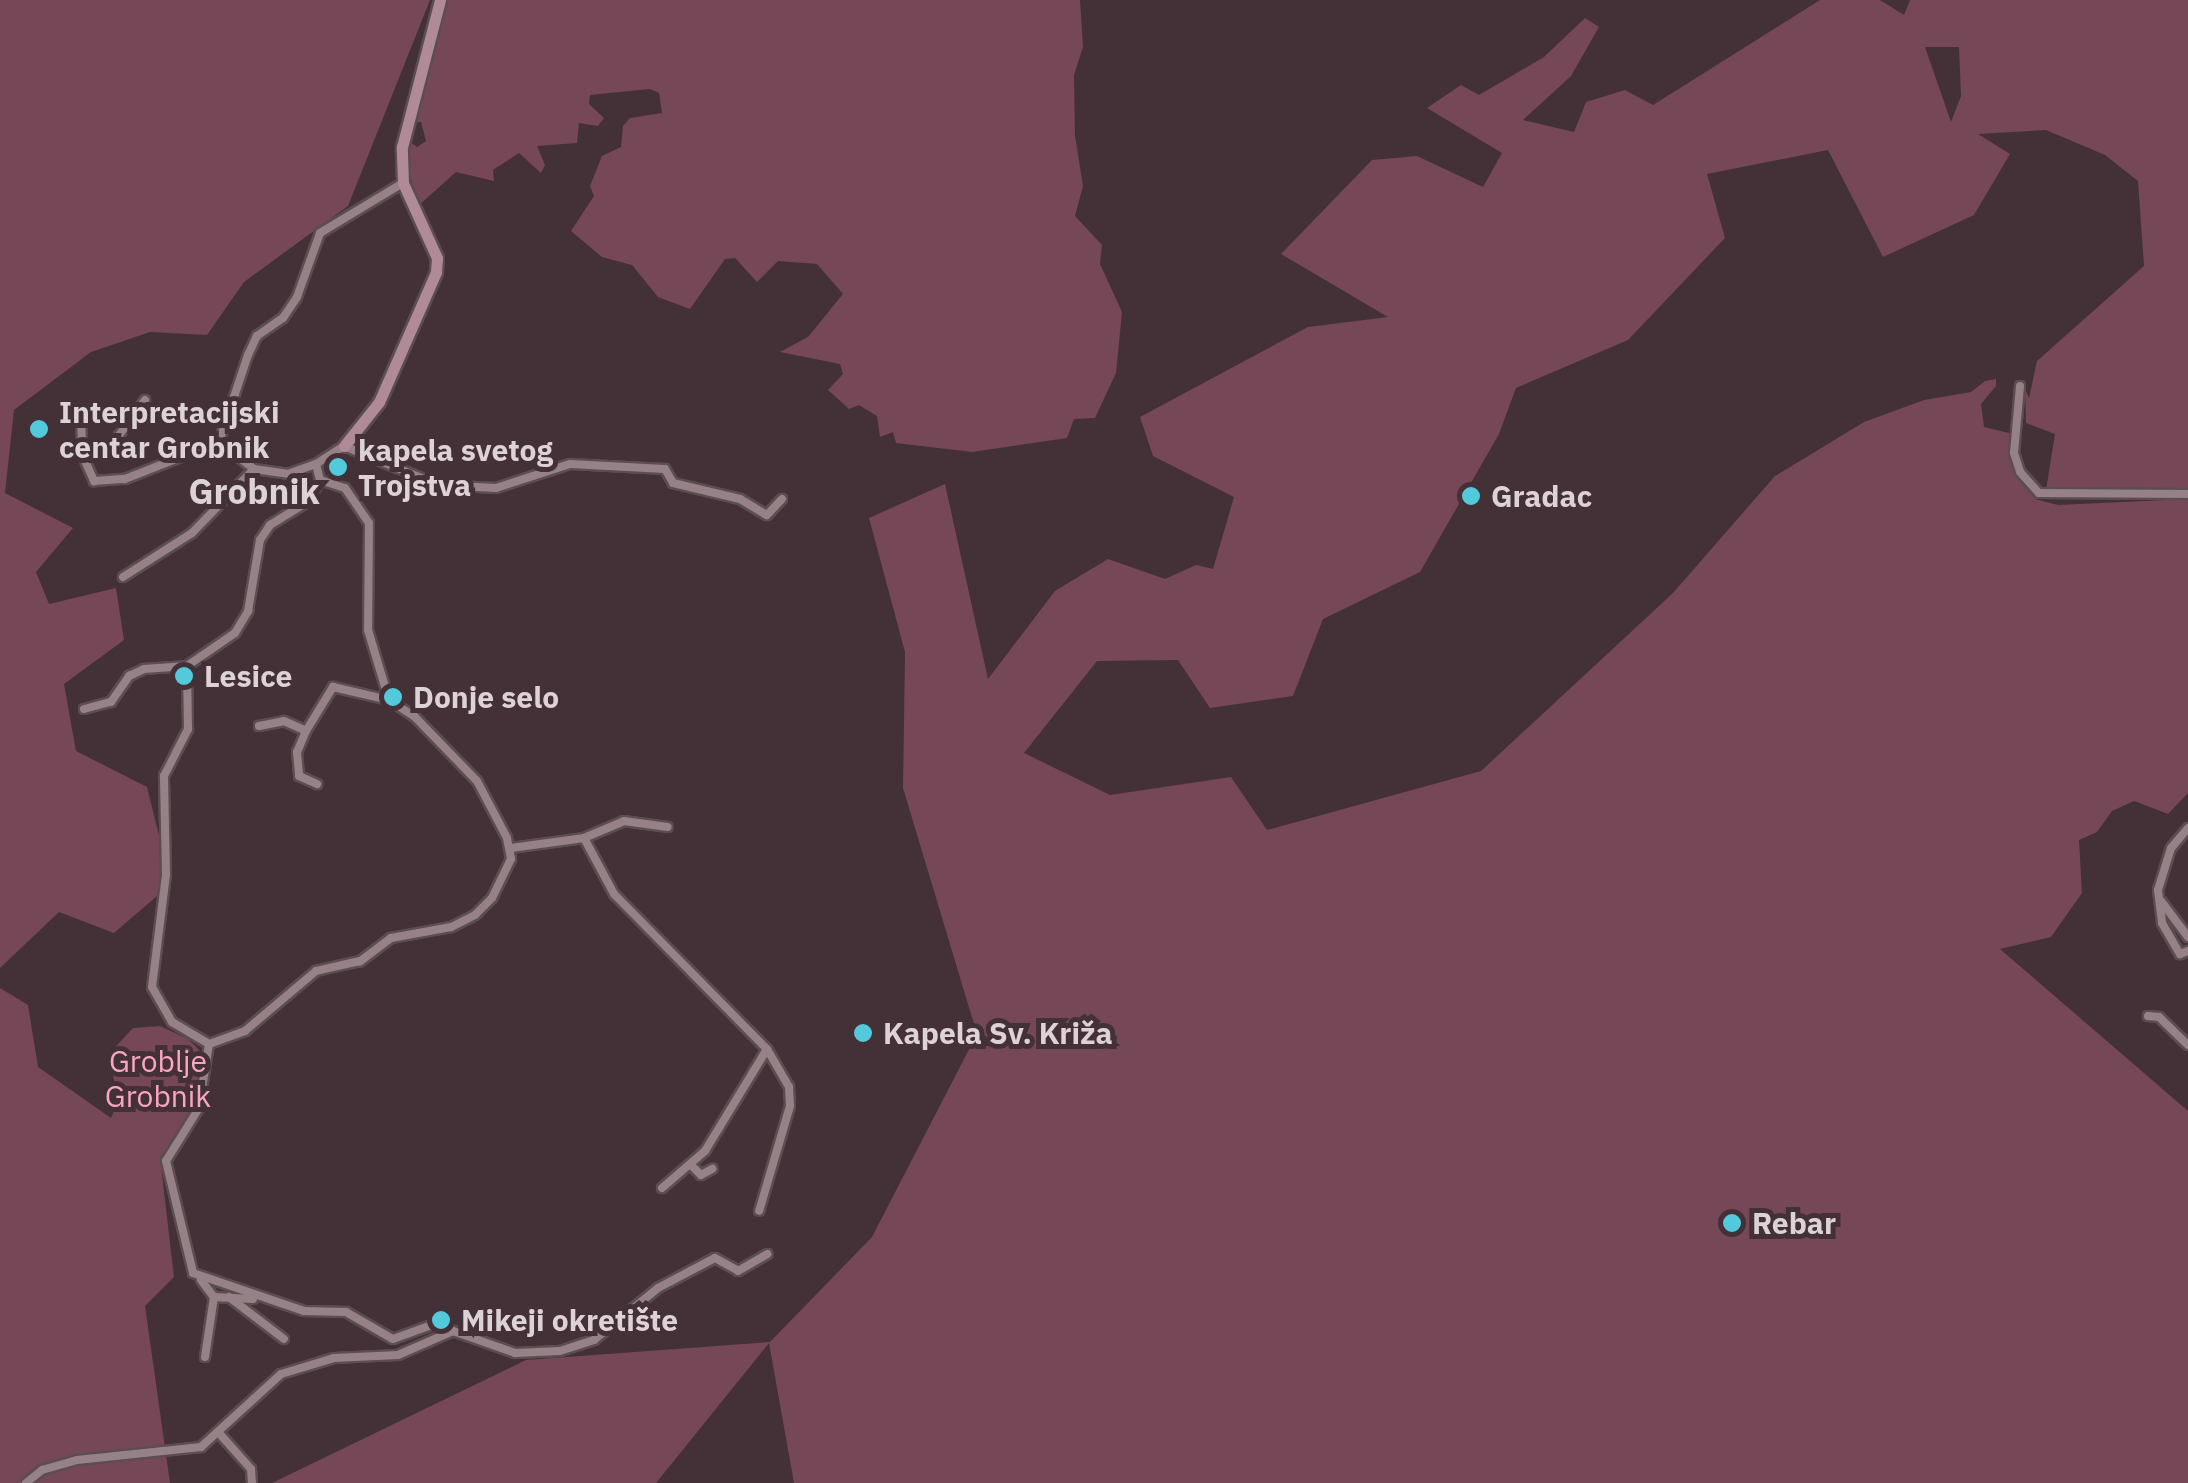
<!DOCTYPE html>
<html>
<head>
<meta charset="utf-8">
<style>
  body { margin:0 }
  #map { position:relative; width:2188px; height:1483px; overflow:hidden; background:#433137; font-family:"IBM Plex Sans",sans-serif }
  div>[style] { position:absolute }
  .green>* { inset:0; background:#764756 }
  .roads { filter:drop-shadow(2px 0 #5b4d51) drop-shadow(-2px 0 #5b4d51) drop-shadow(0 2px #5b4d51) drop-shadow(0 -2px #5b4d51) }
  .minor>* { height:8px; margin:-4px; padding:0 4px; transform-origin:4px; border-radius:4px; background:#968187 }
  .secondary>* { height:11px; margin:-5.5px; padding:0 5.5px; transform-origin:5.5px; border-radius:5.5px; background:#b08a96 }
  .dots>* { width:28px; height:28px; translate:-50% -50%; box-sizing:border-box; border:5px solid #433137; border-radius:50% }
  span { translate:-50% -50%; white-space:nowrap; text-align:center; line-height:1.15; -webkit-text-stroke:10px #433137; paint-order:stroke }
  .poi-label { font-size:30px; color:#ddd2d5; font-weight:700 }
  .left { translate:0 -50%; text-align:left }
  .park-label { font-size:30px; color:#fba6c1 }
  .quarter-label { font-size:35px; color:#ddd2d5; font-weight:700 }
</style>
</head>
<body>
<div id="map">
  <div class="green">
    <i style="clip-path:polygon(0 0,430px 0,348px 206px,244px 282px,207px 335px,150px 332px,91px 352px,14px 410px,5px 493px,73px 528px,36px 572px,49px 604px,116px 588px,124px 640px,64px 684px,76px 751px,147px 787px,171px 884px,114px 933px,59px 912px,0 968px)"></i>
    <i style="clip-path:polygon(446px 0,1080px 0,1083px 47px,1074px 75px,1075px 136px,1083px 186px,1075px 216px,1102px 245px,1100px 264px,1122px 312px,1116px 373px,1095px 418px,1074px 419px,1067px 438px,972px 452px,896px 443px,893px 432px,880px 437px,877px 416px,859px 405px,849px 409px,828px 390px,843px 374px,840px 364px,780px 352px,808px 337px,843px 294px,817px 264px,778px 261px,757px 282px,735px 258px,725px 259px,690px 309px,658px 297px,632px 265px,602px 257px,571px 231px,594px 196px,590px 186px,602px 156px,621px 147px,623px 126px,630px 118px,662px 113px,659px 93px,650px 89px,590px 95px,589px 104px,604px 118px,598px 126px,579px 123px,577px 143px,537px 146px,545px 165px,541px 173px,519px 153px,493px 170px,494px 181px,456px 172px,418px 206px,405px 156px,409px 141px,417px 147px,426px 141px,421px 122px,411px 123px)"></i>
    <i style="clip-path:polygon(evenodd,1820px 0,1880px 0,1904px 15px,1910px 0,2188px 0,2188px 489px,2046px 490px,2055px 434px,2026px 423px,2025px 389px,2029px 398px,2037px 361px,2144px 266px,2138px 181px,2105px 155px,2046px 130px,1978px 134px,2010px 154px,1974px 215px,1883px 257px,1828px 150px,1707px 174px,1725px 238px,1628px 340px,1516px 388px,1499px 434px,1420px 572px,1323px 619px,1293px 696px,1210px 708px,1178px 660px,1097px 661px,1024px 753px,1110px 795px,1231px 777px,1267px 830px,1481px 771px,1673px 593px,1775px 476px,1864px 422px,1924px 400px,1971px 392px,1985px 381px,1996px 379px,1996px 386px,1981px 404px,1984px 427px,2009px 433px,2009px 458px,2035px 499px,2058px 505px,2188px 499px,2188px 793px,2168px 814px,2134px 801px,2112px 811px,2097px 832px,2079px 840px,2082px 893px,2051px 937px,2000px 949px,2188px 1111px,2188px 1483px,794px 1483px,769px 1343px,656px 1483px,272px 1483px,526px 1360px,770px 1342px,872px 1237px,977px 1034px,903px 788px,905px 652px,869px 518px,945px 484px,988px 679px,1055px 591px,1108px 559px,1165px 579px,1196px 565px,1213px 569px,1234px 497px,1153px 456px,1140px 417px,1308px 327px,1388px 317px,1281px 254px,1372px 160px,1417px 156px,1483px 187px,1502px 153px,1427px 108px,1461px 85px,1479px 95px,1544px 57px,1585px 18px,1599px 27px,1571px 76px,1523px 120px,1574px 132px,1586px 102px,1625px 90px,1653px 105px,1820px 0,1925px 47px,1959px 47px,1961px 96px,1951px 122px,1925px 47px)"></i>
    <i style="clip-path:polygon(0 988px,28px 1005px,38px 1067px,111px 1118px,118px 1102px,109px 1054px,133px 1028px,160px 1026px,188px 1039px,204px 1055px,203px 1088px,191px 1121px,160px 1157px,174px 1277px,145px 1306px,170px 1483px,0 1483px)"></i>
  </div>
  <div class="roads">
    <div class="minor">
      <i style="left:2020px;top:386px;width:67px;rotate:95.1deg"></i>
      <i style="left:2014px;top:453px;width:20px;rotate:72deg"></i>
      <i style="left:2020px;top:472px;width:28px;rotate:48deg"></i>
      <i style="left:2039px;top:493px;width:149px;rotate:0.4deg"></i>
      <i style="left:145px;top:400px;width:56px;rotate:126.3deg"></i>
      <i style="left:112px;top:445px;width:31px;rotate:163deg"></i>
      <i style="left:82px;top:454px;width:30px;rotate:66deg"></i>
      <i style="left:94px;top:481px;width:31px;rotate:-4deg"></i>
      <i style="left:125px;top:479px;width:101px;rotate:-21.5deg"></i>
      <i style="left:219px;top:442px;width:44px;rotate:37.6deg"></i>
      <i style="left:81px;top:417px;width:37px;rotate:88deg"></i>
      <i style="left:219px;top:442px;width:92px;rotate:-71.6deg"></i>
      <i style="left:248px;top:355px;width:21px;rotate:-65deg"></i>
      <i style="left:257px;top:336px;width:32px;rotate:-35deg"></i>
      <i style="left:283px;top:318px;width:25px;rotate:-56deg"></i>
      <i style="left:297px;top:297px;width:68px;rotate:-70.2deg"></i>
      <i style="left:320px;top:233px;width:97px;rotate:-31.1deg"></i>
      <i style="left:320px;top:480px;width:26px;rotate:18deg"></i>
      <i style="left:345px;top:488px;width:42px;rotate:55.6deg"></i>
      <i style="left:369px;top:523px;width:107px;rotate:90.5deg"></i>
      <i style="left:368px;top:630px;width:73px;rotate:73.3deg"></i>
      <i style="left:389px;top:700px;width:31px;rotate:33deg"></i>
      <i style="left:415px;top:717px;width:89px;rotate:45.9deg"></i>
      <i style="left:477px;top:781px;width:64px;rotate:62.2deg"></i>
      <i style="left:507px;top:838px;width:21px;rotate:79deg"></i>
      <i style="left:511px;top:859px;width:43px;rotate:116deg"></i>
      <i style="left:492px;top:898px;width:24px;rotate:135deg"></i>
      <i style="left:475px;top:915px;width:27px;rotate:153deg"></i>
      <i style="left:451px;top:927px;width:61px;rotate:169.6deg"></i>
      <i style="left:391px;top:938px;width:39px;rotate:143deg"></i>
      <i style="left:360px;top:961px;width:45px;rotate:167.2deg"></i>
      <i style="left:316px;top:971px;width:93px;rotate:139.8deg"></i>
      <i style="left:245px;top:1031px;width:38px;rotate:160deg"></i>
      <i style="left:209px;top:1044px;width:43px;rotate:-149.3deg"></i>
      <i style="left:172px;top:1022px;width:40px;rotate:-119.7deg"></i>
      <i style="left:152px;top:987px;width:114px;rotate:-82.9deg"></i>
      <i style="left:166px;top:874px;width:98px;rotate:-91.2deg"></i>
      <i style="left:164px;top:776px;width:53px;rotate:-62.9deg"></i>
      <i style="left:188px;top:729px;width:63px;rotate:-90.9deg"></i>
      <i style="left:187px;top:666px;width:58px;rotate:-34.5deg"></i>
      <i style="left:235px;top:633px;width:26px;rotate:-59deg"></i>
      <i style="left:248px;top:611px;width:72px;rotate:-80.4deg"></i>
      <i style="left:260px;top:540px;width:18px;rotate:-56deg"></i>
      <i style="left:270px;top:525px;width:46px;rotate:-31.6deg"></i>
      <i style="left:309px;top:501px;width:24px;rotate:-62deg"></i>
      <i style="left:320px;top:480px;width:16px;rotate:-104deg"></i>
      <i style="left:316px;top:464px;width:33px;rotate:-33deg"></i>
      <i style="left:344px;top:446px;width:102px;rotate:22.5deg"></i>
      <i style="left:438px;top:485px;width:58px;rotate:3deg"></i>
      <i style="left:496px;top:488px;width:78px;rotate:-18deg"></i>
      <i style="left:570px;top:464px;width:95px;rotate:3deg"></i>
      <i style="left:665px;top:469px;width:16px;rotate:60deg"></i>
      <i style="left:673px;top:483px;width:69px;rotate:13.4deg"></i>
      <i style="left:740px;top:499px;width:31px;rotate:31deg"></i>
      <i style="left:767px;top:515px;width:22px;rotate:-47deg"></i>
      <i style="left:123px;top:577px;width:82px;rotate:-32.5deg"></i>
      <i style="left:192px;top:533px;width:89px;rotate:-45.9deg"></i>
      <i style="left:254px;top:469px;width:34px;rotate:8deg"></i>
      <i style="left:288px;top:474px;width:30px;rotate:-20deg"></i>
      <i style="left:84px;top:709px;width:28px;rotate:-15deg"></i>
      <i style="left:111px;top:702px;width:32px;rotate:-55deg"></i>
      <i style="left:129px;top:676px;width:17px;rotate:-25deg"></i>
      <i style="left:144px;top:669px;width:43px;rotate:-4deg"></i>
      <i style="left:259px;top:726px;width:25px;rotate:-11deg"></i>
      <i style="left:284px;top:721px;width:24px;rotate:24deg"></i>
      <i style="left:306px;top:731px;width:52px;rotate:-58.5deg"></i>
      <i style="left:333px;top:687px;width:57px;rotate:13.1deg"></i>
      <i style="left:306px;top:731px;width:23px;rotate:113deg"></i>
      <i style="left:297px;top:752px;width:24px;rotate:85deg"></i>
      <i style="left:299px;top:776px;width:20px;rotate:24deg"></i>
      <i style="left:2188px;top:828px;width:26px;rotate:130deg"></i>
      <i style="left:2171px;top:848px;width:44px;rotate:107.2deg"></i>
      <i style="left:2158px;top:890px;width:33px;rotate:83deg"></i>
      <i style="left:2162px;top:923px;width:36px;rotate:60deg"></i>
      <i style="left:2180px;top:954px;width:9px;rotate:-21deg"></i>
      <i style="left:584px;top:838px;width:43px;rotate:-23deg"></i>
      <i style="left:624px;top:821px;width:44px;rotate:7.8deg"></i>
      <i style="left:511px;top:848px;width:74px;rotate:-7.8deg"></i>
      <i style="left:584px;top:838px;width:64px;rotate:61.8deg"></i>
      <i style="left:614px;top:894px;width:218px;rotate:45.4deg"></i>
      <i style="left:767px;top:1049px;width:44px;rotate:59.9deg"></i>
      <i style="left:789px;top:1087px;width:19px;rotate:87deg"></i>
      <i style="left:790px;top:1106px;width:109px;rotate:106.4deg"></i>
      <i style="left:2161px;top:901px;width:45px;rotate:53.1deg"></i>
      <i style="left:2148px;top:1016px;width:11px;rotate:5deg"></i>
      <i style="left:2159px;top:1017px;width:40px;rotate:44deg"></i>
      <i style="left:209px;top:1044px;width:65px;rotate:98.9deg"></i>
      <i style="left:199px;top:1108px;width:62px;rotate:121.9deg"></i>
      <i style="left:166px;top:1161px;width:115px;rotate:76.4deg"></i>
      <i style="left:193px;top:1273px;width:117px;rotate:18.9deg"></i>
      <i style="left:304px;top:1311px;width:42px;rotate:1.4deg"></i>
      <i style="left:346px;top:1312px;width:54px;rotate:29.9deg"></i>
      <i style="left:393px;top:1339px;width:47px;rotate:-20deg"></i>
      <i style="left:437px;top:1323px;width:18px;rotate:27deg"></i>
      <i style="left:691px;top:1165px;width:14px;rotate:45deg"></i>
      <i style="left:701px;top:1175px;width:13px;rotate:-29deg"></i>
      <i style="left:662px;top:1188px;width:57px;rotate:-40.7deg"></i>
      <i style="left:705px;top:1151px;width:119px;rotate:-58.7deg"></i>
      <i style="left:201px;top:1280px;width:21px;rotate:53deg"></i>
      <i style="left:214px;top:1297px;width:39px;rotate:3deg"></i>
      <i style="left:229px;top:1297px;width:69px;rotate:37.4deg"></i>
      <i style="left:205px;top:1357px;width:61px;rotate:-81.5deg"></i>
      <i style="left:219px;top:1433px;width:48px;rotate:48.4deg"></i>
      <i style="left:251px;top:1469px;width:14px;rotate:86deg"></i>
      <i style="left:26px;top:1483px;width:21px;rotate:-39deg"></i>
      <i style="left:42px;top:1470px;width:36px;rotate:-16deg"></i>
      <i style="left:77px;top:1460px;width:125px;rotate:-6deg"></i>
      <i style="left:201px;top:1447px;width:108px;rotate:-42.4deg"></i>
      <i style="left:281px;top:1374px;width:55px;rotate:-16.8deg"></i>
      <i style="left:334px;top:1358px;width:64px;rotate:-2.7deg"></i>
      <i style="left:398px;top:1355px;width:60px;rotate:-23.6deg"></i>
      <i style="left:453px;top:1331px;width:66px;rotate:19.5deg"></i>
      <i style="left:515px;top:1353px;width:45px;rotate:-2.5deg"></i>
      <i style="left:560px;top:1351px;width:36px;rotate:-18deg"></i>
      <i style="left:594px;top:1340px;width:82px;rotate:-39.1deg"></i>
      <i style="left:658px;top:1288px;width:64px;rotate:-27.8deg"></i>
      <i style="left:715px;top:1258px;width:26px;rotate:29deg"></i>
      <i style="left:738px;top:1271px;width:34px;rotate:-30deg"></i>
    </div>
    <div class="secondary">
      <i style="left:344px;top:446px;width:56px;rotate:-51.5deg"></i>
      <i style="left:379px;top:402px;width:142px;rotate:-66.3deg"></i>
      <i style="left:436px;top:272px;width:14px;rotate:-86deg"></i>
      <i style="left:437px;top:258px;width:82px;rotate:-114.4deg"></i>
      <i style="left:403px;top:183px;width:36px;rotate:-92deg"></i>
      <i style="left:402px;top:147px;width:152px;rotate:-75.5deg"></i>
    </div>
  </div>
  <div class="dots">
    <i style="left:39px;top:429px;background:#53cadc"></i>
    <i style="left:338px;top:467px;background:#53cadc"></i>
    <i style="left:1471px;top:496px;background:#53cadc"></i>
    <i style="left:184px;top:676px;background:#53cadc"></i>
    <i style="left:393px;top:697px;background:#53cadc"></i>
    <i style="left:863px;top:1033px;background:#53cadc"></i>
    <i style="left:1732px;top:1223px;background:#53cadc"></i>
    <i style="left:441px;top:1320px;background:#53cadc"></i>
  </div>
  <div class="poi-label">
    <span class="left" style="left:59px;top:429px">Interpretacijski<br>centar Grobnik</span>
    <span class="left" style="left:358px;top:467px">kapela svetog<br>Trojstva</span>
    <span class="left" style="left:1491px;top:496px">Gradac</span>
    <span class="left" style="left:204px;top:676px">Lesice</span>
    <span class="left" style="left:413px;top:697px">Donje selo</span>
    <span class="left" style="left:883px;top:1033px">Kapela Sv. Križa</span>
    <span class="left" style="left:1752px;top:1223px">Rebar</span>
    <span class="left" style="left:461px;top:1320px">Mikeji okretište</span>
  </div>
  <div class="park-label">
    <span style="left:158px;top:1078px">Groblje<br>Grobnik</span>
  </div>
  <div class="quarter-label">
    <span style="left:254px;top:491px">Grobnik</span>
  </div>
</div>
</body>
</html>
